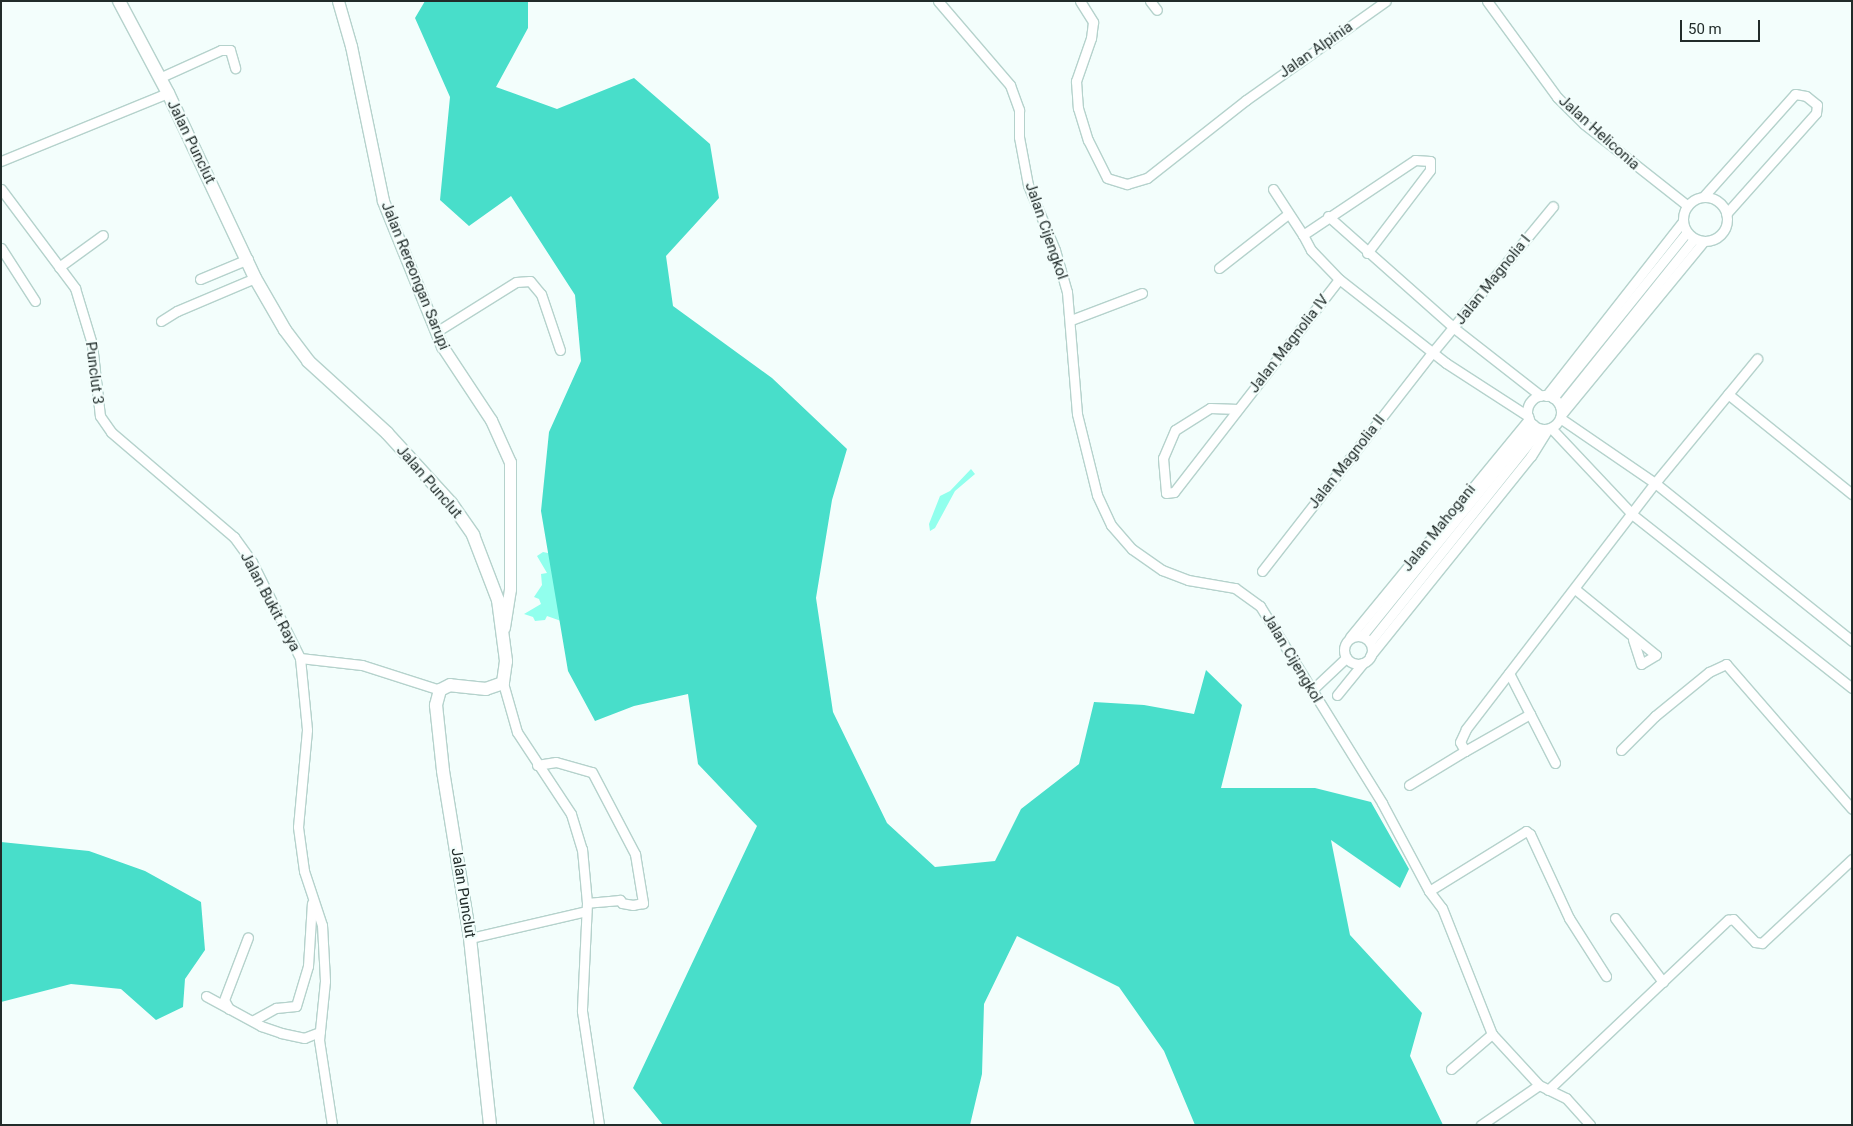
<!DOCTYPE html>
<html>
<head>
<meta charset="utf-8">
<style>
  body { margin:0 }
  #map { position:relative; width:1853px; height:1126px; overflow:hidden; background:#f3fefc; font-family:Roboto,sans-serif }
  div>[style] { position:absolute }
  .green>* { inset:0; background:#91ffed }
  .forest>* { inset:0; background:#48deca }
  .roads { filter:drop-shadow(1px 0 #b5d2cc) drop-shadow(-1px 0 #b5d2cc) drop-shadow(0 1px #b5d2cc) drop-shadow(0 -1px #b5d2cc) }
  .minor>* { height:9px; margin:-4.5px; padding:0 4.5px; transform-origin:4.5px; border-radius:4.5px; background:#fff }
  .minor>.ring { margin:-4.5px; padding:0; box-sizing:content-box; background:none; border:9px solid #fff; border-radius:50% }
  .tertiary>* { height:11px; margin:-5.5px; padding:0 5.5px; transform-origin:5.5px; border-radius:5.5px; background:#fff }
  .secondary>* { height:12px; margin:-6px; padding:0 6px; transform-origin:6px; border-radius:6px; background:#fff }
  span { translate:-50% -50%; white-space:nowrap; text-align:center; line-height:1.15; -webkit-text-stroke:4.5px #f3fefc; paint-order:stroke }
  .street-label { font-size:15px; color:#212c2a }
  .frame { position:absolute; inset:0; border:2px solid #212c2a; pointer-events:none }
  .scale { position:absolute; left:1680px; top:20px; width:80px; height:22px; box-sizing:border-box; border:2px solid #212c2a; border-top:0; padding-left:6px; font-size:15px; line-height:18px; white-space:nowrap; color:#212c2a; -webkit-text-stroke:4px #f3fefc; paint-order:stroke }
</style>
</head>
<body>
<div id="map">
  <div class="green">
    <i style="clip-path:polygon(971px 469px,975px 474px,955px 491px,935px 528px,930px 531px,929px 524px,940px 496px,950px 491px)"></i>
    <i style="clip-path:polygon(543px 552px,553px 554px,561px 621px,547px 616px,545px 620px,535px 621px,533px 617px,524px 614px,541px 604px,539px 599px,534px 597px,542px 585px,541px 574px,547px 573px,537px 556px)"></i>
  </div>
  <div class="forest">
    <i style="clip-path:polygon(425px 1px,528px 1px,528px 28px,496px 87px,557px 109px,634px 78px,710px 144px,719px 198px,666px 256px,673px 306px,772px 378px,847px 449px,832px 500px,816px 598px,833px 712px,887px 823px,935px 867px,995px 861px,1021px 809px,1079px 764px,1094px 702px,1144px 705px,1194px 714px,1206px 670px,1242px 705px,1221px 788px,1315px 788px,1371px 802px,1409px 869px,1400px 888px,1331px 840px,1350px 935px,1422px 1013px,1410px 1056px,1443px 1125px,1195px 1125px,1164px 1051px,1119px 987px,1017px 936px,984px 1004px,982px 1074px,970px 1125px,663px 1125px,633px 1088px,757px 826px,698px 764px,688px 694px,634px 706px,595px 721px,568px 671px,541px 511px,549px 432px,581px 361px,575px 295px,511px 196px,469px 226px,440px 200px,450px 97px,415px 18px)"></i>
    <i style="clip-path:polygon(1px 842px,89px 851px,145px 871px,201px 902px,205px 950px,185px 979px,183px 1007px,156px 1020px,121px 989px,71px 984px,1px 1002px)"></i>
  </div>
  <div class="roads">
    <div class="minor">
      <i style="left:938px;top:1px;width:111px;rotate:49.4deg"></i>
      <i style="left:1010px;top:85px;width:27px;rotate:70deg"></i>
      <i style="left:1019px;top:110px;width:27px;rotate:90deg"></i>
      <i style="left:1019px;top:137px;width:49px;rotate:79.4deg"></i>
      <i style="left:1028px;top:185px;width:70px;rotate:67.4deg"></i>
      <i style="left:1055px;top:250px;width:44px;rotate:74.1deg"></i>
      <i style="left:1067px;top:292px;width:122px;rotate:85.3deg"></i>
      <i style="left:1077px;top:414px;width:83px;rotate:76.1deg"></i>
      <i style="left:1097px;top:495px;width:33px;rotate:65deg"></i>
      <i style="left:1111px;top:525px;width:32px;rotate:49deg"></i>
      <i style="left:1132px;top:549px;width:37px;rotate:35deg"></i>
      <i style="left:1162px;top:570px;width:28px;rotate:21deg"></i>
      <i style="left:1188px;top:580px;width:48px;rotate:9.7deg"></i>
      <i style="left:1235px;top:588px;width:31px;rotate:36deg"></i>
      <i style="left:1260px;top:606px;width:232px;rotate:58.2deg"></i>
      <i style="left:1382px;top:803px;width:100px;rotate:61.9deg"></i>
      <i style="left:1429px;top:891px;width:21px;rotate:53deg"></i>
      <i style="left:1442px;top:908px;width:136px;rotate:68.4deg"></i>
      <i style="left:1492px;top:1034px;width:69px;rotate:47.3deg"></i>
      <i style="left:1539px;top:1085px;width:30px;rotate:26deg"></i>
      <i style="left:1566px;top:1098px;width:36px;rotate:48deg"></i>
      <i style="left:1080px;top:1px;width:25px;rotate:58deg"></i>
      <i style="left:1093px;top:22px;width:16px;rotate:97deg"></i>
      <i style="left:1091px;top:38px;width:46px;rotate:109.2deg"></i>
      <i style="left:1076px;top:81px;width:27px;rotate:86deg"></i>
      <i style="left:1078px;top:108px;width:34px;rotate:73deg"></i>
      <i style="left:1088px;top:140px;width:42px;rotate:63.4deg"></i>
      <i style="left:1107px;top:178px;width:21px;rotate:17deg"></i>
      <i style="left:1127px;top:184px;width:21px;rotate:-17deg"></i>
      <i style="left:1147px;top:178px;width:126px;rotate:-38.2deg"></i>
      <i style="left:1246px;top:100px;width:171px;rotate:-35.3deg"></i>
      <i style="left:1150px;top:1px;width:11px;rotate:52deg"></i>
      <i style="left:1487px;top:1px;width:119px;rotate:53.9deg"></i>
      <i style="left:1557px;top:97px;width:38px;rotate:45deg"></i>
      <i style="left:1584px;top:124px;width:132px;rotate:38.3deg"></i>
      <i style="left:159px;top:78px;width:68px;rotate:-24.3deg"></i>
      <i style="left:221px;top:50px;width:9px"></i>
      <i style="left:230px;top:50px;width:19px;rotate:74deg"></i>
      <i style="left:1px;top:161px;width:180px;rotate:-22.2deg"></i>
      <i style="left:1px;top:189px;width:124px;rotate:53.2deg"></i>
      <i style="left:75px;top:288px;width:59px;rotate:73.1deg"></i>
      <i style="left:92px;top:344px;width:72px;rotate:83.7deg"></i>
      <i style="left:100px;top:416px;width:19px;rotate:55deg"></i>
      <i style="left:111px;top:432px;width:162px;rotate:40.5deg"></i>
      <i style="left:234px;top:537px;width:31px;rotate:54deg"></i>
      <i style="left:252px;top:562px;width:107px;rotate:63.4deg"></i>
      <i style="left:300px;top:658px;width:72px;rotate:84.4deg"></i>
      <i style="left:307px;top:730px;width:97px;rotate:95.3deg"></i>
      <i style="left:298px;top:827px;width:44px;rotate:82.2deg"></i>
      <i style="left:304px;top:871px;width:57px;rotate:71.6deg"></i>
      <i style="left:322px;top:925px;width:56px;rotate:86.9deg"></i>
      <i style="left:325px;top:981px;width:59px;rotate:95.8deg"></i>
      <i style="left:319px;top:1040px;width:86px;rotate:81.3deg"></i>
      <i style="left:1273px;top:189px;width:55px;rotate:56.9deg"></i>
      <i class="ring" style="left:1683px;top:197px;width:35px;height:35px"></i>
      <i style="left:1703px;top:197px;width:138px;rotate:-48.2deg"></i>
      <i style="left:1795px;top:94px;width:11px;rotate:10deg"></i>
      <i style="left:1806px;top:96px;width:14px;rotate:39deg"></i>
      <i style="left:1817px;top:105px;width:8px;rotate:97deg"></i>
      <i style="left:1816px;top:113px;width:135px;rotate:131.7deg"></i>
      <i style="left:1328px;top:216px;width:169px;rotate:41.6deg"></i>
      <i style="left:1454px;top:328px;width:110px;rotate:38deg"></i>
      <i style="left:1px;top:248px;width:63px;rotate:57.3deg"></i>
      <i style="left:1367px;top:253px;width:104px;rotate:-52.8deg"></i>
      <i style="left:1430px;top:170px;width:9px;rotate:-90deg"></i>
      <i style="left:1430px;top:161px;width:15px;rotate:-176deg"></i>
      <i style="left:1415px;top:160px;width:135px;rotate:146.2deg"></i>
      <i style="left:1303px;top:235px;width:17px;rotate:62deg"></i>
      <i style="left:1311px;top:250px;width:40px;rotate:46deg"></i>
      <i style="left:1339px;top:279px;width:136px;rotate:38.1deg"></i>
      <i style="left:1446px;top:363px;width:98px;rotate:32.9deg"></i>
      <i style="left:59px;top:267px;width:54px;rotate:-36deg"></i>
      <i style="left:1219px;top:268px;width:88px;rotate:-38deg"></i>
      <i style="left:200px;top:279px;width:52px;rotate:-22.6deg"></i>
      <i style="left:1071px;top:320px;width:76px;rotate:-20.8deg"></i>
      <i style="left:161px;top:321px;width:19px;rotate:-32deg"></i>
      <i style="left:177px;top:311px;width:85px;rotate:-22.9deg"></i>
      <i style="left:436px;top:332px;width:94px;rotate:-32deg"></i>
      <i style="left:516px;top:282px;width:14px;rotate:-4deg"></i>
      <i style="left:530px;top:281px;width:17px;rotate:50deg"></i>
      <i style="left:541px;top:294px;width:59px;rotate:71.3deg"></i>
      <i style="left:1728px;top:394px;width:159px;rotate:38.9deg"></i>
      <i class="ring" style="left:1527px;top:395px;width:25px;height:25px"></i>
      <i style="left:1546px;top:396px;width:222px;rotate:-51.9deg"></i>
      <i style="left:1553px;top:398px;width:213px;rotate:-51.1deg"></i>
      <i style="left:1560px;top:406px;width:214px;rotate:-51.3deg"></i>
      <i style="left:1238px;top:409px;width:28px;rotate:-178deg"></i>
      <i style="left:1210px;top:408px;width:41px;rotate:147.8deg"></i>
      <i style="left:1175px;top:430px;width:30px;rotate:113deg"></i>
      <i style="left:1163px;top:458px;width:35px;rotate:85deg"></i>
      <i style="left:1166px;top:493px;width:8px;rotate:-7deg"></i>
      <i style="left:1174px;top:492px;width:269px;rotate:-52.2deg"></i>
      <i style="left:1561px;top:415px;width:224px;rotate:-50.6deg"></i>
      <i style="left:1560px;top:418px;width:115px;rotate:34.4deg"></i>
      <i style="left:1655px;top:483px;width:253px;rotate:38.7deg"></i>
      <i style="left:1551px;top:428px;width:120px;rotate:46.7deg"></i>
      <i style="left:1633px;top:515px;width:279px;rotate:38.3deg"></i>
      <i style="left:1262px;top:571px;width:276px;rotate:-52.1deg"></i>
      <i style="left:1432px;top:353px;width:190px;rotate:-50.5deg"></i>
      <i style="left:1575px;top:589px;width:104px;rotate:39.2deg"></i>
      <i style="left:1656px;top:655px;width:17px;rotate:149deg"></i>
      <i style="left:1641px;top:664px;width:26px;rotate:-108deg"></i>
      <i class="ring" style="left:1344px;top:636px;width:19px;height:19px"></i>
      <i style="left:1362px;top:636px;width:272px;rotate:-51deg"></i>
      <i style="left:1350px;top:637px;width:282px;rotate:-50.6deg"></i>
      <i style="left:1370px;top:642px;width:273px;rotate:-51.4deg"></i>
      <i style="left:1370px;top:656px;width:257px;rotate:-51.2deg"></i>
      <i style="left:1531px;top:456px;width:32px;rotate:-58deg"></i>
      <i style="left:300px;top:658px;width:62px;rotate:6.4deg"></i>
      <i style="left:362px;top:665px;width:82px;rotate:17.8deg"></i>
      <i style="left:1509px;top:673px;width:101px;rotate:62.9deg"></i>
      <i style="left:503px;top:683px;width:51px;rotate:74.1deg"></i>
      <i style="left:517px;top:732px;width:98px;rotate:56.6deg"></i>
      <i style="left:571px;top:814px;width:37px;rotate:73deg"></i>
      <i style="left:582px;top:849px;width:54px;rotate:84.7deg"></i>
      <i style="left:587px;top:903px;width:108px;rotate:92.7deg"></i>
      <i style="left:582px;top:1011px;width:115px;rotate:81.5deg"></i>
      <i style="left:1312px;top:690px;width:47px;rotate:-43.3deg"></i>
      <i style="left:1337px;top:695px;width:41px;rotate:-50.9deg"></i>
      <i style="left:1621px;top:750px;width:48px;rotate:-45deg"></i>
      <i style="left:1655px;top:716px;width:70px;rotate:-39.2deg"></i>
      <i style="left:1709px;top:672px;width:19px;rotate:-25deg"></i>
      <i style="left:1726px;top:664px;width:192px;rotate:49deg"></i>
      <i style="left:1465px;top:751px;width:75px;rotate:-29.6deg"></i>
      <i style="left:537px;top:765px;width:19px;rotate:-9deg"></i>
      <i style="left:556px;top:762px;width:37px;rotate:16deg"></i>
      <i style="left:592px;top:772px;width:93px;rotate:62.3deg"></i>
      <i style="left:635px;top:854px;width:50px;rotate:80.7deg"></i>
      <i style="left:643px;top:903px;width:10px;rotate:169deg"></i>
      <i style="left:633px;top:905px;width:11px;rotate:-170deg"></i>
      <i style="left:622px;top:903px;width:4px;rotate:-124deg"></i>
      <i style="left:620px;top:900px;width:33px;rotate:175deg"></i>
      <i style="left:1409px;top:785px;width:66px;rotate:-31.3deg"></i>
      <i style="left:1465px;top:751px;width:10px;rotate:-119deg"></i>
      <i style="left:1460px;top:742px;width:14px;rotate:-65deg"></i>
      <i style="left:1466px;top:729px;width:310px;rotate:-52.5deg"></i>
      <i style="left:1655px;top:483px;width:161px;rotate:-50.6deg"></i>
      <i style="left:1429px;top:891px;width:114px;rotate:-31.7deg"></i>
      <i style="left:1526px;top:831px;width:5px;rotate:37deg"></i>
      <i style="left:1530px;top:834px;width:93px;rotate:65.1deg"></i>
      <i style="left:1569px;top:918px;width:69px;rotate:57.5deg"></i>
      <i style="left:1615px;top:918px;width:80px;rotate:53.1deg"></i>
      <i style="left:470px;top:938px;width:119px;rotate:-13.1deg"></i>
      <i style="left:206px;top:996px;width:63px;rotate:28.6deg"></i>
      <i style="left:261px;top:1026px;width:21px;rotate:19deg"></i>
      <i style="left:281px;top:1033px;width:24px;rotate:12deg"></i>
      <i style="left:304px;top:1038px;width:17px;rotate:-21deg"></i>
      <i style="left:229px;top:1009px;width:10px;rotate:-119deg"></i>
      <i style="left:224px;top:1000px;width:67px;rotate:-69.1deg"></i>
      <i style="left:254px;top:1020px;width:25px;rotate:-29deg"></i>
      <i style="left:276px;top:1008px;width:20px;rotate:-6deg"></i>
      <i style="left:296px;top:1006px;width:42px;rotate:-73.3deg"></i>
      <i style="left:308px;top:966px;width:63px;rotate:-86.4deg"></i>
      <i style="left:1451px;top:1069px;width:54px;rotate:-40.5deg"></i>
      <i style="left:1548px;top:1090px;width:248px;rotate:-43.4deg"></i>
      <i style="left:1728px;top:920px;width:5px;rotate:-11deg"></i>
      <i style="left:1733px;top:919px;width:32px;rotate:46deg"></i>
      <i style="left:1755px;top:942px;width:7px;rotate:8deg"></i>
      <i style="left:1762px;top:943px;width:123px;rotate:-43deg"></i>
      <i style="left:1481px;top:1125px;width:70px;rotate:-34.6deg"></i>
    </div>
    <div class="tertiary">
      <i style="left:338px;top:1px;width:47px;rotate:73.9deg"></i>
      <i style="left:351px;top:46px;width:158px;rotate:78.3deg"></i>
      <i style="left:383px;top:201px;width:157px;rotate:67.9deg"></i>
      <i style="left:442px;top:346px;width:89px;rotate:56.5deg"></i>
      <i style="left:491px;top:420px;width:46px;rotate:65.7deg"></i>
      <i style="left:510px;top:462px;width:127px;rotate:90deg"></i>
      <i style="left:510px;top:589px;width:39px;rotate:99deg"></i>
    </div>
    <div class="secondary">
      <i style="left:119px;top:1px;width:104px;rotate:62deg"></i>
      <i style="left:168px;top:93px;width:204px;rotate:64.8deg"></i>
      <i style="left:255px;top:278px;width:60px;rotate:60deg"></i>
      <i style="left:285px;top:330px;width:39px;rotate:53deg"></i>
      <i style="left:308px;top:361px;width:107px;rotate:42.3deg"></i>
      <i style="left:387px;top:433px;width:95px;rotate:47.6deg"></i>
      <i style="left:451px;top:503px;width:39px;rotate:55deg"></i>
      <i style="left:473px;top:535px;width:70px;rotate:69deg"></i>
      <i style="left:498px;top:600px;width:62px;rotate:82.5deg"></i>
      <i style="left:506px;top:661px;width:22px;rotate:98deg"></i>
      <i style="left:503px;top:683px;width:18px;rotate:161deg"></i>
      <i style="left:486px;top:689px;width:36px;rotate:-174deg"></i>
      <i style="left:450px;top:685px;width:11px;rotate:153deg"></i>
      <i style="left:440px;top:690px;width:16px;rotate:105deg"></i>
      <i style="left:436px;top:705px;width:66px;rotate:83.9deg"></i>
      <i style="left:443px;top:771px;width:169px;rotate:80.8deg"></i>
      <i style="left:470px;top:938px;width:188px;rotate:83.9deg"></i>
    </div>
  </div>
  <div class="street-label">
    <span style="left:1316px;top:50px;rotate:-35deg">Jalan Alpinia</span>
    <span style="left:1599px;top:133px;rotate:42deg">Jalan Heliconia</span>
    <span style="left:191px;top:142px;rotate:64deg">Jalan Punclut</span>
    <span style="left:1046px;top:231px;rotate:71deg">Jalan Cijengkol</span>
    <span style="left:415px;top:276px;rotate:68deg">Jalan Rereongan Sarupi</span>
    <span style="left:1493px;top:280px;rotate:-51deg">Jalan Magnolia I</span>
    <span style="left:1289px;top:344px;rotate:-52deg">Jalan Magnolia IV</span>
    <span style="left:94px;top:373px;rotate:83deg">Punclut 3</span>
    <span style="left:1347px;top:462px;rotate:-52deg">Jalan Magnolia II</span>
    <span style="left:429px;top:482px;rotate:49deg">Jalan Punclut</span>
    <span style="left:1439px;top:528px;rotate:-51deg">Jalan Mahogani</span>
    <span style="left:270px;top:602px;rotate:62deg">Jalan Bukit Raya</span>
    <span style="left:1292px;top:658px;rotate:59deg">Jalan Cijengkol</span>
    <span style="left:463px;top:893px;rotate:81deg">Jalan Punclut</span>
  </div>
  <div class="frame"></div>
  <div class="scale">50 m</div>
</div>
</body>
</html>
